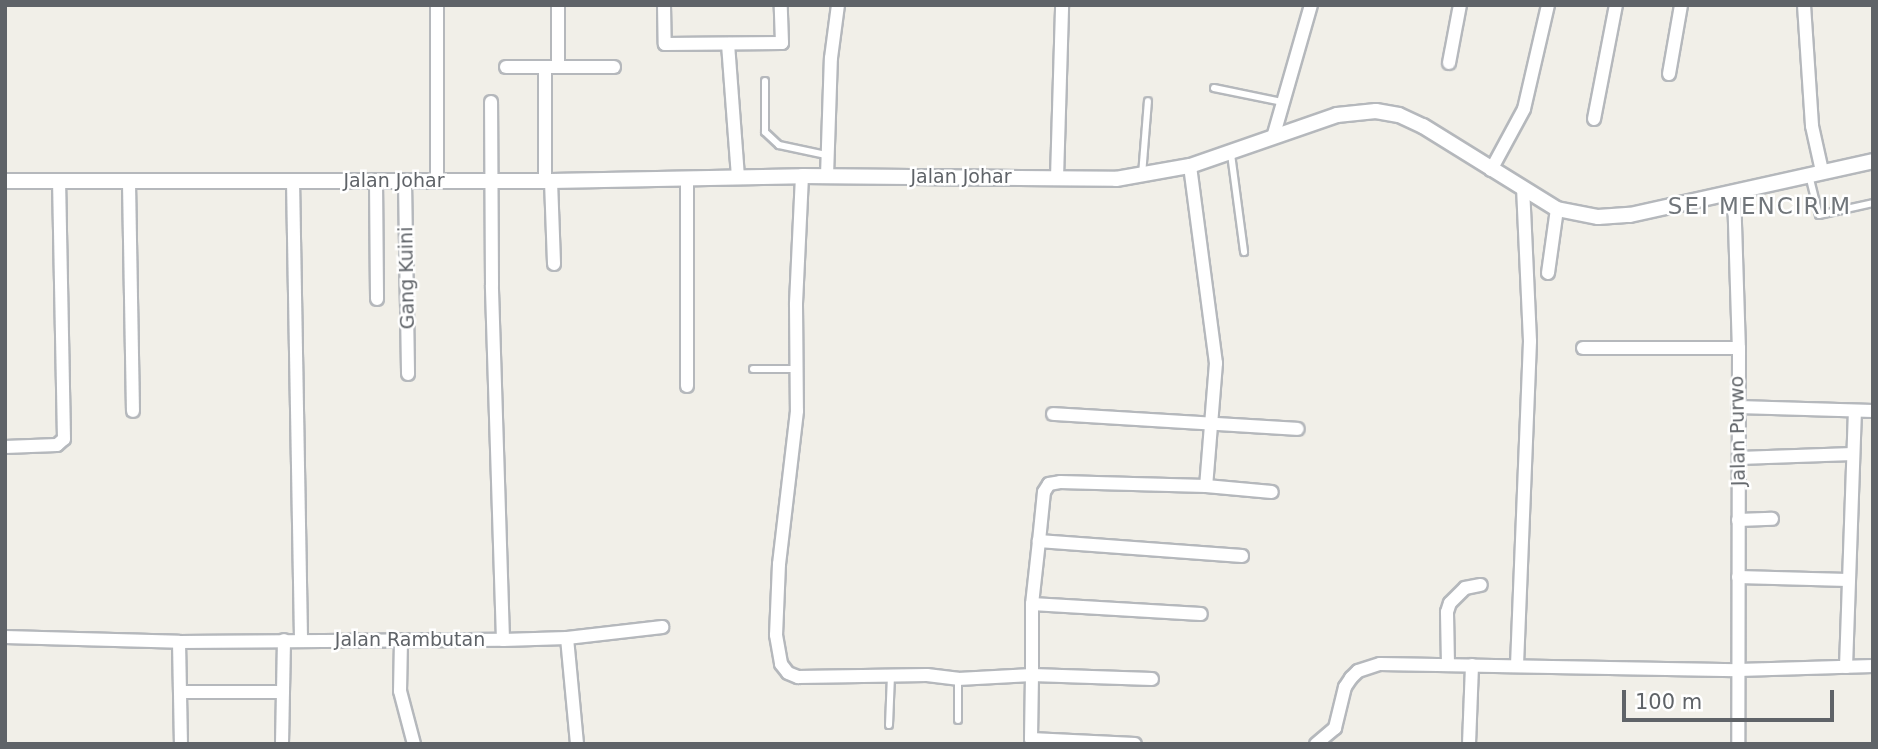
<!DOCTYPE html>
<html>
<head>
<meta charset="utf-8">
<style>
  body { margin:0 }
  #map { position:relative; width:1878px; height:749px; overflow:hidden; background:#f1efe8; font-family:"DejaVu Sans",sans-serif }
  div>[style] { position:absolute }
  .roads { filter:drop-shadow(2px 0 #b5b8bc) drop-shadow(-2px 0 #b5b8bc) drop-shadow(0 2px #b5b8bc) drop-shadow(0 -2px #b5b8bc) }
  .service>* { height:6px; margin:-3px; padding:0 3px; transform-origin:3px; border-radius:3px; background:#fff }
  .minor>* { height:12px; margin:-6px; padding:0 6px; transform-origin:6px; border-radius:6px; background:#fff }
  .tertiary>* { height:14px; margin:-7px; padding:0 7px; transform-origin:7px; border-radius:7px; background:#fff }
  span { translate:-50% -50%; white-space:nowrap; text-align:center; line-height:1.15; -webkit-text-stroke:5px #fff; paint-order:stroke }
  .street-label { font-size:19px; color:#5f6368 }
  .quarter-label { font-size:23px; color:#70757a; letter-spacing:2px }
  .frame { position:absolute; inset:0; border:7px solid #5f6368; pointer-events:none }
  .scale { position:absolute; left:1622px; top:690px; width:212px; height:32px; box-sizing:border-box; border:4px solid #5f6368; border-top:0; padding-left:9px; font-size:21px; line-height:24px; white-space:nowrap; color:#5f6368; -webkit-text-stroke:5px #fff; paint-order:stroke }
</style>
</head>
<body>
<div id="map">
  <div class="roads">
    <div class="service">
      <i style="left:765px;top:81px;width:51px;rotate:90deg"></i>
      <i style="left:765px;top:132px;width:19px;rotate:43deg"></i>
      <i style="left:779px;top:145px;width:48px;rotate:12deg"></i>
      <i style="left:1214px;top:88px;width:69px;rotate:11.6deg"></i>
      <i style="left:1231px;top:154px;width:99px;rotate:82.4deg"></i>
      <i style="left:1142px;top:175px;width:74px;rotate:-85.4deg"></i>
      <i style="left:1809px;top:175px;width:41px;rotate:76deg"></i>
      <i style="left:1819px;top:215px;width:55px;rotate:-12.5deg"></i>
      <i style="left:753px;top:369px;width:44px"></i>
      <i style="left:958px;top:679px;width:41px;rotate:90deg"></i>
      <i style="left:889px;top:725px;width:50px;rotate:-87.7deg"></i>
    </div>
    <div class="minor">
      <i style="left:437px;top:5px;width:176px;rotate:90deg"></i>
      <i style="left:664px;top:5px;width:39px;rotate:89deg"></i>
      <i style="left:665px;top:44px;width:117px;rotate:-0.5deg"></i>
      <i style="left:782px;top:43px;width:38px;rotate:-92deg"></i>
      <i style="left:1804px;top:5px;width:121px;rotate:86.2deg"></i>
      <i style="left:1812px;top:126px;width:46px;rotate:77.5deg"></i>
      <i style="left:728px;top:44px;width:133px;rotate:85.7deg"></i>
      <i style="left:1449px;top:63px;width:59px;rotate:-79.3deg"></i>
      <i style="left:506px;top:67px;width:108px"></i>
      <i style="left:558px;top:67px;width:62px;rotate:-90deg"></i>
      <i style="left:1669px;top:74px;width:70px;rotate:-80.1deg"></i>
      <i style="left:1594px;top:119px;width:116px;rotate:-79.1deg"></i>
      <i style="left:1274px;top:134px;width:134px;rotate:-74deg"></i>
      <i style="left:1190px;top:166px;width:199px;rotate:82.5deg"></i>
      <i style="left:1216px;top:363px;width:123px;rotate:94.6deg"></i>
      <i style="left:1491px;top:170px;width:69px;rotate:-61.6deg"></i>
      <i style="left:1524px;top:109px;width:107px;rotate:-77deg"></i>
      <i style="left:802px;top:176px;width:129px;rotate:92.7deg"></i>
      <i style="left:796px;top:305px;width:106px;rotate:89.5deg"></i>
      <i style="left:797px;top:411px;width:154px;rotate:96.7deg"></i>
      <i style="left:779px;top:564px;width:71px;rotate:92.4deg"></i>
      <i style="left:776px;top:635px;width:29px;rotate:80deg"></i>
      <i style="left:781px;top:664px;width:11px;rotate:52deg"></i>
      <i style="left:788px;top:673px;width:11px;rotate:22deg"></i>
      <i style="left:798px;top:677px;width:129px;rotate:-0.9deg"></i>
      <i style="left:927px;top:675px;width:31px;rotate:7deg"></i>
      <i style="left:958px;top:679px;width:74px;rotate:-3.1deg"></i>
      <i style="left:1032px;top:675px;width:64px;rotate:90.9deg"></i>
      <i style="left:1031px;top:739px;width:104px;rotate:2.8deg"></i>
      <i style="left:827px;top:176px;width:118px;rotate:-88.1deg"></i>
      <i style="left:831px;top:58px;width:53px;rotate:-82.5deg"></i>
      <i style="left:687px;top:178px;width:208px;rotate:90deg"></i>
      <i style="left:1057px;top:178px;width:173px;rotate:-88.3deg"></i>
      <i style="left:293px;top:180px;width:460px;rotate:89deg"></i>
      <i style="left:376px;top:181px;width:118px;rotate:89.5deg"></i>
      <i style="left:405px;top:181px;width:193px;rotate:89.1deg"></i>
      <i style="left:545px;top:181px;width:114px;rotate:-90deg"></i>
      <i style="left:551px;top:181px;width:83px;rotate:87.9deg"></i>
      <i style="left:129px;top:183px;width:228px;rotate:89deg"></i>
      <i style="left:1734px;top:192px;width:156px;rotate:88.2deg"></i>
      <i style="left:1739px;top:348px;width:396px;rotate:90.1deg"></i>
      <i style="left:1548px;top:273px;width:65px;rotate:-82deg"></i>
      <i style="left:1583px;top:348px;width:156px"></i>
      <i style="left:1738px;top:407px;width:135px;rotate:1.7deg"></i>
      <i style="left:1053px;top:414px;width:245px;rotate:3.5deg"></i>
      <i style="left:5px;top:447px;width:52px;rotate:-2.2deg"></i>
      <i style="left:57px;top:445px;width:9px;rotate:-41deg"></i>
      <i style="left:64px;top:439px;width:258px;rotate:-91.1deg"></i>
      <i style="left:1739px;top:458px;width:114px;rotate:-2deg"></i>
      <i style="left:1738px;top:520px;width:34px;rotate:-2deg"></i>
      <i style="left:1039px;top:541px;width:63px;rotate:96.3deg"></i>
      <i style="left:1032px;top:604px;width:169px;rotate:3.4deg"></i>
      <i style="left:1242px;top:556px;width:204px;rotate:-175.8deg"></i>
      <i style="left:1039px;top:541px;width:49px;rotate:-84.2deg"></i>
      <i style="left:1044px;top:492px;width:9px;rotate:-58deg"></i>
      <i style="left:1049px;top:484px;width:11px;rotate:-10deg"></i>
      <i style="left:1060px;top:482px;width:146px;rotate:1.6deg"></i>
      <i style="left:1206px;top:486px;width:66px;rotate:5.2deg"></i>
      <i style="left:1738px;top:577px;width:110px;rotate:1.6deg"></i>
      <i style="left:1032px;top:604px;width:71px;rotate:90deg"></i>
      <i style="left:1032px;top:675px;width:120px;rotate:1.9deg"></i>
      <i style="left:5px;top:637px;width:174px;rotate:1.6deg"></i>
      <i style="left:179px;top:642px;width:324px;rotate:-0.4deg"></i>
      <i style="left:503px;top:640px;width:355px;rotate:-91.8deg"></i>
      <i style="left:492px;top:285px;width:183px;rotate:-90.3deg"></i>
      <i style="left:567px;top:638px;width:106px;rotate:84.6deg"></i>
      <i style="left:401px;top:640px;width:51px;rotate:91.1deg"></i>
      <i style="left:400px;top:691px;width:55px;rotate:75.2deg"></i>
      <i style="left:503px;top:640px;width:64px;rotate:-1.8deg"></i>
      <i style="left:567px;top:638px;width:96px;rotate:-6.6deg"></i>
      <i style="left:179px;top:642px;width:102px;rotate:88.9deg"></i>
      <i style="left:1448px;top:665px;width:53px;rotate:-91.1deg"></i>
      <i style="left:1447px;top:612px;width:9px;rotate:-72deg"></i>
      <i style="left:1450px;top:603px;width:21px;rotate:-45deg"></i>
      <i style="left:1465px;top:588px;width:16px;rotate:-11deg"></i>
      <i style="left:1517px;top:665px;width:324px;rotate:-87.7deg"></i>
      <i style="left:1530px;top:341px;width:153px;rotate:-92.6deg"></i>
      <i style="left:1846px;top:667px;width:256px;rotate:-88deg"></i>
      <i style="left:182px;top:692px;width:101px"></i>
      <i style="left:282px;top:744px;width:104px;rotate:-88.9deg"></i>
      <i style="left:1316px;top:744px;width:25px;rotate:-40deg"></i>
      <i style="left:1335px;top:728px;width:42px;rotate:-76.3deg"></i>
      <i style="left:1345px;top:687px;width:11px;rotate:-56deg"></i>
      <i style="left:1351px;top:678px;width:10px;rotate:-45deg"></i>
      <i style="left:1358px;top:671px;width:23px;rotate:-18deg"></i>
      <i style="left:1380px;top:664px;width:358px;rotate:1deg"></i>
      <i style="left:1738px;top:670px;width:135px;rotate:-1.7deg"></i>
      <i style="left:1469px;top:744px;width:79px;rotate:-87.8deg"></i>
    </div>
    <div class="tertiary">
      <i style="left:5px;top:181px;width:546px"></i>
      <i style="left:551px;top:181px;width:251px;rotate:-1.1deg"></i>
      <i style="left:802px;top:176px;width:314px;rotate:0.5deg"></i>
      <i style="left:1116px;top:179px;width:75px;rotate:-10deg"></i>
      <i style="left:1190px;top:166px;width:156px;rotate:-19.1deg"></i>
      <i style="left:1337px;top:115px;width:39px;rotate:-6deg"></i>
      <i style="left:1376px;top:111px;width:23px;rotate:10deg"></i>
      <i style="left:1399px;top:115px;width:26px;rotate:25deg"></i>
      <i style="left:1423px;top:126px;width:158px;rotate:31.8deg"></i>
      <i style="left:1557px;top:209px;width:42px;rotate:11deg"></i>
      <i style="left:1598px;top:217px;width:32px;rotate:-4deg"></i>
      <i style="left:1630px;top:215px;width:249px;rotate:-12.5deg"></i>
    </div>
  </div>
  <div class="street-label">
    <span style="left:961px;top:177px">Jalan Johar</span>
    <span style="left:394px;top:181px">Jalan Johar</span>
    <span style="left:407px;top:278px;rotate:-91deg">Gang Kuini</span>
    <span style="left:1738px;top:431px;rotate:-91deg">Jalan Purwo</span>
    <span style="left:410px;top:640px">Jalan Rambutan</span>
  </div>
  <div class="quarter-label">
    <span style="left:1760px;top:206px">SEI MENCIRIM</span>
  </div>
  <div class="frame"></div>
  <div class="scale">100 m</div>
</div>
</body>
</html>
